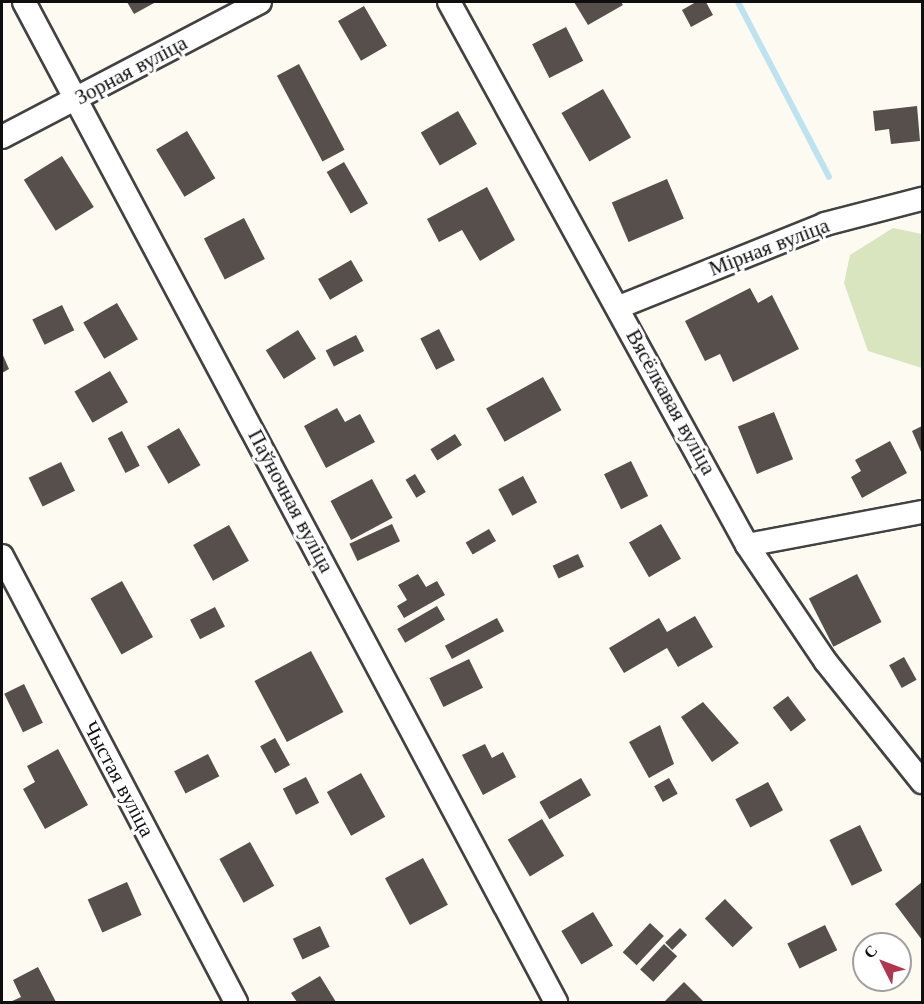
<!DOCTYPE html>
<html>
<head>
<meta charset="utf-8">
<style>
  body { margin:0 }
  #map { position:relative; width:924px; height:1004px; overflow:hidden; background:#fdfaf2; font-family:"Libre Baskerville",serif }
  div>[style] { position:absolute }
  .green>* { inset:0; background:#d8e5bf }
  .stream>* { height:6px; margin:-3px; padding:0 3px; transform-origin:3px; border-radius:3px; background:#bce3ef }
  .building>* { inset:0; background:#564f4c; transform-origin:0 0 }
  .roads { filter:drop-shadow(2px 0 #424242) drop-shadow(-2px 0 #424242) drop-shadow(0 2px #424242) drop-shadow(0 -2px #424242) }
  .street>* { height:22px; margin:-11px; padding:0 11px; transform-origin:11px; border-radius:11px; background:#fff }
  span { translate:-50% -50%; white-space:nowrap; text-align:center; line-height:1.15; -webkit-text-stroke:6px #fff; paint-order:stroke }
  .street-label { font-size:21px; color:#0f0f0f }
  .frame { position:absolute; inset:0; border:3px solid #0f0f0f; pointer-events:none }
  .north { position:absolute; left:852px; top:932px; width:60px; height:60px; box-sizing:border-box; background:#fff; border:2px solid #9f9f9f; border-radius:50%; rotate:312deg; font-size:16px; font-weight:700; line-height:24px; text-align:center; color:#0f0f0f }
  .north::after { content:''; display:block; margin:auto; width:21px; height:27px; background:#af364d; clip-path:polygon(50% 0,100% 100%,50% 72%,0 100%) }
</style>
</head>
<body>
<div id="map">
  <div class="green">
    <i style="clip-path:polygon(893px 228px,922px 234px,922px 368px,868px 351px,844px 283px,850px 255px)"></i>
  </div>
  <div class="stream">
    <i style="left:738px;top:2px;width:197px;rotate:62.5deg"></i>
  </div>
  <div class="building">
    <i style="clip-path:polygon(127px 2px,156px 2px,134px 14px)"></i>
    <i style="clip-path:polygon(574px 2px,621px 2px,623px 5px,588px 25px)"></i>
    <i style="clip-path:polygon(696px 2px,706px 2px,713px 15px,691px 27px,682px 10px)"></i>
    <i style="left:364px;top:6px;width:46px;height:30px;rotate:60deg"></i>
    <i style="left:566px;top:27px;width:38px;height:38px;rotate:63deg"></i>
    <i style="left:299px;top:64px;width:97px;height:25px;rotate:62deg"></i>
    <i style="left:603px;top:89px;width:56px;height:48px;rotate:60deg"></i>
    <i style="clip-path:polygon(917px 106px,920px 141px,891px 144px,889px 129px,875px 131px,873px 111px)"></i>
    <i style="left:458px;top:111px;width:38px;height:43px;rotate:60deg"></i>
    <i style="left:187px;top:131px;width:55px;height:36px;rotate:59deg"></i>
    <i style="left:62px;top:156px;width:60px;height:45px;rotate:58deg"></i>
    <i style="left:344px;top:162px;width:48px;height:20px;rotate:60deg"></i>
    <i style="left:667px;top:179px;width:43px;height:60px;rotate:67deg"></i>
    <i style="clip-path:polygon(487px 187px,515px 240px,480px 261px,462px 230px,439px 242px,427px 219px)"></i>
    <i style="left:244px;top:218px;width:46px;height:45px;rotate:63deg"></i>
    <i style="left:351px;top:260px;width:24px;height:38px;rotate:60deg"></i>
    <i style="clip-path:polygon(750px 288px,758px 303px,772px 295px,799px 349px,733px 382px,720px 354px,705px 361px,685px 321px)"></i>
    <i style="left:117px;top:303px;width:42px;height:39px;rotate:60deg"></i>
    <i style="left:62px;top:305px;width:28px;height:33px;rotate:64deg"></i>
    <i style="left:439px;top:329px;width:35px;height:21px;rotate:63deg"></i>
    <i style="left:298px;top:330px;width:34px;height:38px;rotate:58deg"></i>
    <i style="left:356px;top:335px;width:18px;height:34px;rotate:63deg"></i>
    <i style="clip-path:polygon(2px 353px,9px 369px,2px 373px)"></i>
    <i style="left:110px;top:371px;width:36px;height:41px;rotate:60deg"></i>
    <i style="left:543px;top:377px;width:38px;height:65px;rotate:61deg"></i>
    <i style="clip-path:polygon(337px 408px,345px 422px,360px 414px,375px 442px,326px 468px,304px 426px)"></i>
    <i style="left:774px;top:412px;width:51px;height:39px;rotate:68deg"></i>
    <i style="clip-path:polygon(922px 426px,922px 454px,912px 431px)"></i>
    <i style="left:179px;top:428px;width:43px;height:37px;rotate:60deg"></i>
    <i style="left:122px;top:431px;width:39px;height:16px;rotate:63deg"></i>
    <i style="left:455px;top:434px;width:13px;height:29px;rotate:58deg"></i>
    <i style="clip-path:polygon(890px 441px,907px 473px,862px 498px,851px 477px,861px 471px,855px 460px)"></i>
    <i style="left:631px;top:461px;width:39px;height:30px;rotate:64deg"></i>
    <i style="left:61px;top:462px;width:32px;height:36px;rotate:64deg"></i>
    <i style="left:415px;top:474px;width:21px;height:11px;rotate:59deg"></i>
    <i style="left:523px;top:476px;width:30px;height:28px;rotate:62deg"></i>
    <i style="left:372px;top:479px;width:44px;height:47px;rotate:62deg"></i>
    <i style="left:392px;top:524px;width:19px;height:47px;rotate:65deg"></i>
    <i style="left:661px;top:524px;width:40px;height:37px;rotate:60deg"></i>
    <i style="left:229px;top:525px;width:41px;height:41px;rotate:61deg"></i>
    <i style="left:489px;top:529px;width:14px;height:27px;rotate:60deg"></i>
    <i style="left:578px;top:554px;width:14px;height:28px;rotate:65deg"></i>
    <i style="clip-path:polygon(418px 574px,426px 587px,437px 581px,445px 595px,404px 618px,397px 606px,407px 600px,398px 585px)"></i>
    <i style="left:857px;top:574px;width:54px;height:54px;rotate:63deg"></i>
    <i style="left:122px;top:581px;width:64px;height:36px;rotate:61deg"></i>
    <i style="left:437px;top:606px;width:16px;height:46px;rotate:60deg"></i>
    <i style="left:215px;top:607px;width:22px;height:28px;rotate:63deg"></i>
    <i style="clip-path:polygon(695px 616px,713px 647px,678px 667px,667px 648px,624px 673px,609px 648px,659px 618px,667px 632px)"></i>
    <i style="left:497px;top:618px;width:15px;height:59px;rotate:62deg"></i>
    <i style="left:311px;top:651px;width:69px;height:64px;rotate:62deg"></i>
    <i style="left:904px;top:657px;width:26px;height:17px;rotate:61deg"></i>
    <i style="left:469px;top:659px;width:32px;height:44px;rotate:64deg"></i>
    <i style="left:24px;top:684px;width:43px;height:22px;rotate:64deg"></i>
    <i style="left:788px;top:696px;width:30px;height:19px;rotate:53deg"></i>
    <i style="clip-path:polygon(703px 702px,739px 743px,712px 762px,681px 717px)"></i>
    <i style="clip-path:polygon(660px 725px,674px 764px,649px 778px,629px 742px)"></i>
    <i style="left:275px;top:738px;width:31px;height:17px;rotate:61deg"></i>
    <i style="clip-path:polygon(485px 744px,492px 758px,503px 752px,516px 777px,483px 795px,462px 755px)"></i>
    <i style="clip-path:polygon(58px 749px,88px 805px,45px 829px,23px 789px,35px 782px,27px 766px)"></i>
    <i style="left:208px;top:754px;width:25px;height:38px;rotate:63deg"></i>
    <i style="left:361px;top:773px;width:50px;height:39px;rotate:61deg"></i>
    <i style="left:306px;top:777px;width:29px;height:26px;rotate:63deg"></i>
    <i style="left:581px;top:778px;width:20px;height:48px;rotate:60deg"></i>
    <i style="left:669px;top:778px;width:18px;height:17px;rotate:61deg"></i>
    <i style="left:768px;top:782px;width:32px;height:37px;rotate:62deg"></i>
    <i style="left:542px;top:819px;width:43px;height:40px;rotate:59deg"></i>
    <i style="left:860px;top:825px;width:51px;height:34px;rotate:64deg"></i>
    <i style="left:250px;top:842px;width:50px;height:35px;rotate:61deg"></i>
    <i style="left:423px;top:858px;width:53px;height:43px;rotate:62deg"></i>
    <i style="left:127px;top:882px;width:36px;height:43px;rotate:66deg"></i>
    <i style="clip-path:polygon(922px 882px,922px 940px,895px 904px)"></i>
    <i style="left:725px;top:899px;width:40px;height:28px;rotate:46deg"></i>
    <i style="left:593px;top:912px;width:39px;height:37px;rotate:59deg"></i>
    <i style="left:650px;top:923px;width:19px;height:40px;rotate:43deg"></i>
    <i style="left:825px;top:925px;width:28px;height:42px;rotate:64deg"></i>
    <i style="left:320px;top:926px;width:23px;height:30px;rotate:65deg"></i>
    <i style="left:680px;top:928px;width:10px;height:21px;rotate:45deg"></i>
    <i style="left:664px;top:944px;width:18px;height:35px;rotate:43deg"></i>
    <i style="clip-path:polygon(38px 967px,56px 1002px,10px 1002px,21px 997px,13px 980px)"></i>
    <i style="clip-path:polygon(320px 976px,336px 1002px,297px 1002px,291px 993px)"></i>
    <i style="clip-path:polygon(684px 982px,704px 1002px,664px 1002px)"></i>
  </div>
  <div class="roads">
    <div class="street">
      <i style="left:24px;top:2px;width:1133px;rotate:61.99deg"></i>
      <i style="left:449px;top:2px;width:619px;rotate:61.24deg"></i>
      <i style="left:747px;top:545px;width:141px;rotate:56deg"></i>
      <i style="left:826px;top:662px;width:154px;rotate:51.3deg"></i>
      <i style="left:2px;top:137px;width:291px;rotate:-27.6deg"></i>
      <i style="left:619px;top:307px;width:222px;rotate:-21.9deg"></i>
      <i style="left:825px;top:224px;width:100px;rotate:-14.5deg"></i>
      <i style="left:747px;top:545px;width:178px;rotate:-10.7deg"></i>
      <i style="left:2px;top:556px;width:504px;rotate:62.32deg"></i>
    </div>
  </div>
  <div class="street-label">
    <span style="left:131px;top:70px;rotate:-28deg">Зорная вуліца</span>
    <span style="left:769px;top:247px;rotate:-21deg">Мірная вуліца</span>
    <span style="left:671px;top:402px;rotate:61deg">Вясёлкавая вуліца</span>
    <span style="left:291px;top:501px;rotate:62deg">Паўночная вуліца</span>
    <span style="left:119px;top:779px;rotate:62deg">Чыстая вуліца</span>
  </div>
  <div class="frame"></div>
  <div class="north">С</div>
</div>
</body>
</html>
